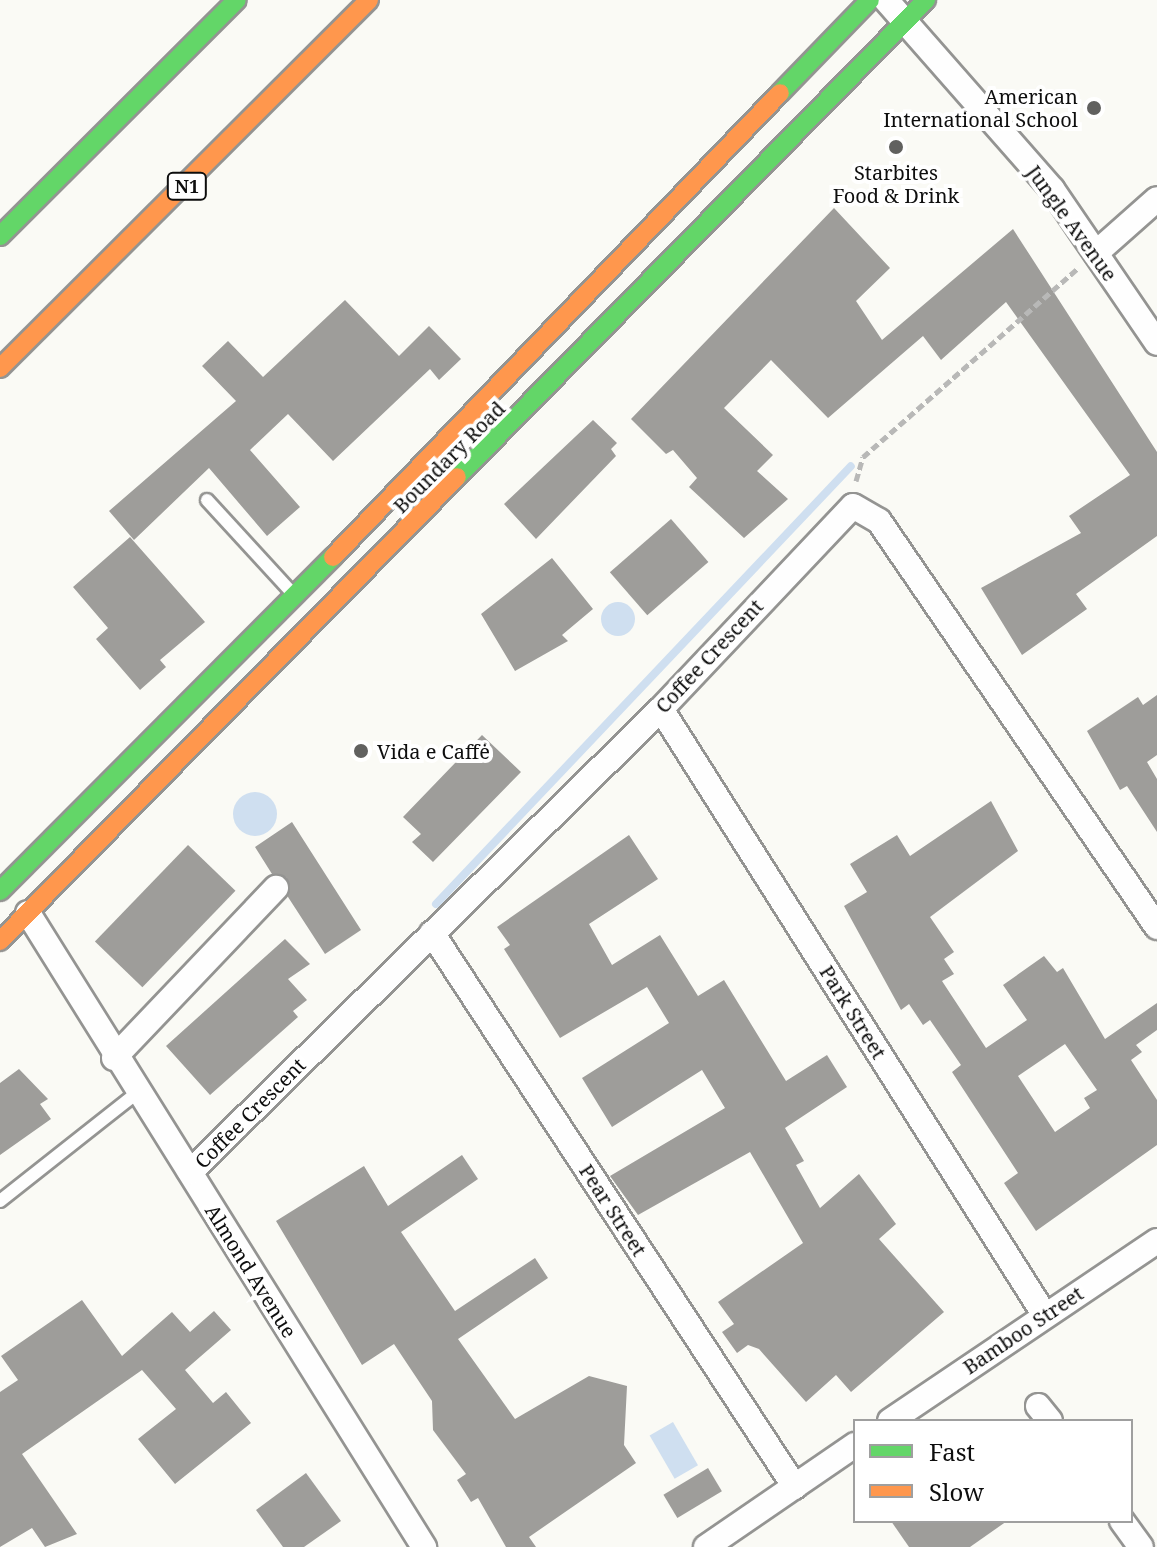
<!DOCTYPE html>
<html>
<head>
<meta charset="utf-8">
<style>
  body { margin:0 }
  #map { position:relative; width:1157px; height:1547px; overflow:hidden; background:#fafaf5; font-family:"Noto Serif",serif }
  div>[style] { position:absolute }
  .water>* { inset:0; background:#cfdff0; transform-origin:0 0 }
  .round { border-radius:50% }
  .stream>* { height:8px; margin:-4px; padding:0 4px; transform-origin:4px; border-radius:4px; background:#cfdff0 }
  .building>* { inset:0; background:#9e9d9a; transform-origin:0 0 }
  .path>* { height:5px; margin-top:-2.5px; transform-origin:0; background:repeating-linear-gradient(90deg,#b8b8b7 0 8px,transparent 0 12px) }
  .roads { filter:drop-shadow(2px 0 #949492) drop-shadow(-2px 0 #949492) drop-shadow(0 2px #949492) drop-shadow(0 -2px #949492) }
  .lane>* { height:12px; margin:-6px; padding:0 6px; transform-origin:6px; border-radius:6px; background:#fefefe }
  .street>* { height:24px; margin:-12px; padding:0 12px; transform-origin:12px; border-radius:12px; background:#fefefe }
  .fast>* { height:18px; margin:-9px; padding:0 9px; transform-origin:9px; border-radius:9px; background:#63d668 }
  .slow>* { height:18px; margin:-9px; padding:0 9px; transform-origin:9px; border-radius:9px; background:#ff974d }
  .dots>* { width:22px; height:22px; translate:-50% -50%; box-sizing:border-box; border:4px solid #fff; border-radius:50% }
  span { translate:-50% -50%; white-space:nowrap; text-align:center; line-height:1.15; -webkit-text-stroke:8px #fff; paint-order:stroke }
  .shield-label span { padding:2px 6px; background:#fff; border:2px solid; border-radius:6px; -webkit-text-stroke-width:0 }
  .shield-label { font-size:18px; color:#0e0e0e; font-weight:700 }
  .poi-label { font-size:20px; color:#0e0e0e }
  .right { translate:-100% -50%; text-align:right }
  .left { translate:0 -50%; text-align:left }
  .street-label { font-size:20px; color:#0e0e0e }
  .legend { position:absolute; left:853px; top:1419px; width:280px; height:104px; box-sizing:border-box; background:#fff; border:2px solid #9f9f9f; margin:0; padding:10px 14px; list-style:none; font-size:24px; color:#0e0e0e }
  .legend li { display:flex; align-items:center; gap:16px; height:40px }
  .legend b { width:40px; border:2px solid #9f9f9f }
</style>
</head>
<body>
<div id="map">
  <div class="water">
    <i class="round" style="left:601px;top:602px;width:34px;height:34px"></i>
    <i class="round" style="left:233px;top:792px;width:44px;height:44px"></i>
    <i style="left:673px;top:1422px;width:50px;height:27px;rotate:60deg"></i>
  </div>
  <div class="stream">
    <i style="left:436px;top:904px;width:603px;rotate:-46.54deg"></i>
  </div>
  <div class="building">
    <i style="clip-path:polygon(834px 208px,890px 268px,856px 301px,882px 340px,1013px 229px,1157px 452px,1157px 536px,1076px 594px,1087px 609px,1022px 655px,981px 588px,1081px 533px,1069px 516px,1130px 475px,1006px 302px,941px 360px,923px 336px,828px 418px,771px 360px,724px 408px,773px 455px,757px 471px,788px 499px,744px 538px,689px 487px,697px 478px,673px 450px,666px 454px,631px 419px)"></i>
    <i style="clip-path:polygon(345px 300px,399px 356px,429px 326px,461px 359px,439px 380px,430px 369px,333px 461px,288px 414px,250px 450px,300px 507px,267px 536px,209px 468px,134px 540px,109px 511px,236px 401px,202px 366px,228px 341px,263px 377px)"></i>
    <i style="clip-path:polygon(593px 420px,617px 443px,611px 449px,616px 456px,536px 539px,504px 504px)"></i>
    <i style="left:671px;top:519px;width:57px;height:81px;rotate:49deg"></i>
    <i style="clip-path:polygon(130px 537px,205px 622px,160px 660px,166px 667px,140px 690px,96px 639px,108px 628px,73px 587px)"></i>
    <i style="clip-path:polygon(552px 558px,593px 609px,562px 635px,568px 641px,515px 671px,481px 614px)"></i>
    <i style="clip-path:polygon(1157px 695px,1157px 755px,1147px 762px,1157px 779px,1157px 832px,1127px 786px,1120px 790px,1087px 731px,1138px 697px,1143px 705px)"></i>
    <i style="clip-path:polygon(482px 735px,521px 772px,433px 862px,412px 842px,421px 834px,403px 817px)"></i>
    <i style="clip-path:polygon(evenodd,991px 801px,1018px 851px,930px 917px,954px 952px,944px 959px,954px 974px,942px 981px,986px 1048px,1027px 1020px,1003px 985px,1044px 956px,1057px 972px,1063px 968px,1105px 1039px,1157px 1003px,1157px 1030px,1136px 1045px,1142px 1052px,1131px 1060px,1157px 1100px,1157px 1145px,1036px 1231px,1004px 1183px,1018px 1173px,952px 1072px,961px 1065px,930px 1020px,923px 1025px,909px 1004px,901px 1010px,844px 906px,867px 892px,850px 864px,897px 835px,910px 856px,991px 801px,1065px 1044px,1097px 1090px,1084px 1098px,1090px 1108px,1055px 1132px,1018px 1076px,1065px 1044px)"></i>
    <i style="clip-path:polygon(292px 822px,361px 930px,325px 954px,288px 897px,287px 878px,272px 874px,255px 847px)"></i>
    <i style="clip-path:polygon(629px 835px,658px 879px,589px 924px,612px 965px,660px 935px,698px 996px,724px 980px,786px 1081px,827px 1055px,847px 1087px,785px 1128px,804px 1161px,796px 1165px,820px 1208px,859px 1174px,896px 1224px,879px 1239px,944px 1312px,851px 1392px,836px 1375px,806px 1402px,759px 1349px,748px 1345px,737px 1353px,722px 1332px,734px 1324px,718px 1302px,803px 1243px,750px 1152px,638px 1215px,610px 1176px,725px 1108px,702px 1070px,612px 1127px,582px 1078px,669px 1023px,647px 987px,560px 1038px,504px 949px,510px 945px,497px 927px)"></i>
    <i style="left:188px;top:845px;width:66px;height:134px;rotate:44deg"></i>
    <i style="clip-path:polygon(285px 939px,310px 964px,288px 979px,307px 1000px,293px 1011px,298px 1017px,210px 1095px,166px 1046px)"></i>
    <i style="clip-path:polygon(19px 1069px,48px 1099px,40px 1104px,51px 1119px,0 1155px,0 1083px)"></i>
    <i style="clip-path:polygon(462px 1155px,478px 1179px,401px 1232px,455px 1311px,535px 1258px,548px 1278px,458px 1339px,515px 1419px,589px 1376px,627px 1386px,624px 1445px,636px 1463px,529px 1537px,536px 1547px,506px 1547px,478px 1498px,471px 1502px,457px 1480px,466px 1474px,433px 1430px,432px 1401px,394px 1344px,362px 1365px,276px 1221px,364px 1166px,388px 1206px)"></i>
    <i style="clip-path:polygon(82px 1300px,122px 1356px,172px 1312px,190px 1332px,214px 1311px,231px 1330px,185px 1370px,213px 1403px,226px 1392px,251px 1423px,175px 1484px,138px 1439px,176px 1409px,142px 1370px,22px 1454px,77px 1534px,45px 1547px,32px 1528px,0 1547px,0 1392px,18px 1380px,1px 1356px)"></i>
    <i style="left:708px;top:1468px;width:27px;height:52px;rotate:59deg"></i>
    <i style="clip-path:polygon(306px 1473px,341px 1521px,304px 1547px,283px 1547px,256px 1510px)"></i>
    <i style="clip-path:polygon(891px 1521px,1007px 1521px,970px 1547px,909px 1547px)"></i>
  </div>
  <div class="path">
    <i style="left:856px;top:481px;width:25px;rotate:-74deg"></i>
    <i style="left:863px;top:457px;width:285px;rotate:-41.3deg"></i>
  </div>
  <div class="roads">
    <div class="lane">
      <i style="left:207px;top:500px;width:127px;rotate:47.5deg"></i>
      <i style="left:0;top:1201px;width:176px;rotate:-38.3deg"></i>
    </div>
    <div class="street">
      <i style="left:886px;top:0;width:252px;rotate:48.7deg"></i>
      <i style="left:1052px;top:189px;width:186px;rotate:55.7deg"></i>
      <i style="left:1096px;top:253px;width:81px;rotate:-41.5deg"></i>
      <i style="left:661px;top:709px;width:716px;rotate:57.66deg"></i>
      <i style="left:28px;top:913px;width:748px;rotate:58.01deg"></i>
      <i style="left:432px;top:933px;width:662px;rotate:56.77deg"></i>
      <i style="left:114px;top:1058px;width:235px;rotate:-46.4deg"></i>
      <i style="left:190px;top:1172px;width:660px;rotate:-44.51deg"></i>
      <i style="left:661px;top:709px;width:279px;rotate:-46.6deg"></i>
      <i style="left:853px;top:506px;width:30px;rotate:30deg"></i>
      <i style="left:879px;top:521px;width:492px;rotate:55.6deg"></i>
      <i style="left:1038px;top:1406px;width:19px;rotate:51deg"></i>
      <i style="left:890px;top:1421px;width:322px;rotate:-34deg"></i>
      <i style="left:1122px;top:1521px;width:32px;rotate:54deg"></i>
      <i style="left:706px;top:1547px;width:181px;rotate:-34.4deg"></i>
    </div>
    <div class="fast">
      <i style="left:780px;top:93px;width:129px;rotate:-45.9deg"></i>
      <i style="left:0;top:236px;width:334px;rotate:-44.9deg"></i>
      <i style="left:457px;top:477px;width:669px;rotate:-45.48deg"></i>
      <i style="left:0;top:891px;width:472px;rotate:-45.1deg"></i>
    </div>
    <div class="slow">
      <i style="left:0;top:368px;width:521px;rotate:-44.92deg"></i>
      <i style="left:333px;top:557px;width:644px;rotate:-46.07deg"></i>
      <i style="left:0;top:941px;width:651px;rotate:-45.44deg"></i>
    </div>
  </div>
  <div class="dots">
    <i style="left:1094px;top:108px;background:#61615f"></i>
    <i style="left:896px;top:147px;background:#61615f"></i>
    <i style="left:361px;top:751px;background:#61615f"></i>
  </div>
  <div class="shield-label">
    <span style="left:187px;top:186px">N1</span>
  </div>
  <div class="poi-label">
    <span class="right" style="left:1078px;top:108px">American<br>International School</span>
    <span style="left:896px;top:184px">Starbites<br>Food &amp; Drink</span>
    <span class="left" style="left:377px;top:751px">Vida e Caffė</span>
  </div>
  <div class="street-label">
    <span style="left:1072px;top:223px;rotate:54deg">Jungle Avenue</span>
    <span style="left:449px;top:457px;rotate:-45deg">Boundary Road</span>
    <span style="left:709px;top:656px;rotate:-47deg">Coffee Crescent</span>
    <span style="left:853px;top:1012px;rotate:58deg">Park Street</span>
    <span style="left:250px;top:1113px;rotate:-45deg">Coffee Crescent</span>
    <span style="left:613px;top:1210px;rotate:57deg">Pear Street</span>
    <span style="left:251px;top:1271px;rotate:58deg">Almond Avenue</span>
    <span style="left:1023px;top:1330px;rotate:-34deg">Bamboo Street</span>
  </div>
  <ul class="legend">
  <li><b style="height:10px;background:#63d668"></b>Fast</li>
  <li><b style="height:10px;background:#ff974d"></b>Slow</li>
  </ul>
</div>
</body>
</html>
